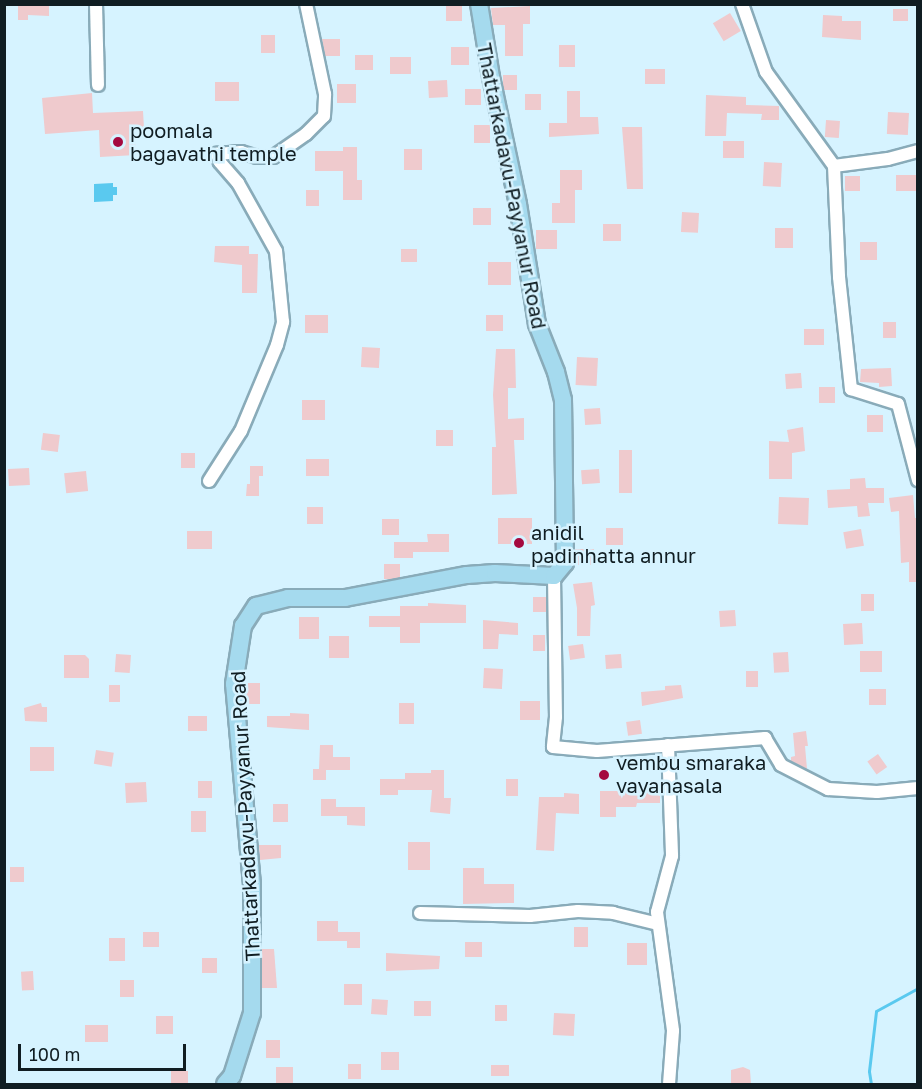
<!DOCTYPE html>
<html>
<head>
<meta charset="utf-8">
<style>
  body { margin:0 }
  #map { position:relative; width:922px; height:1089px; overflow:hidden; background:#d6f3ff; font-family:"Golos Text",sans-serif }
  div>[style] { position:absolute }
  .water>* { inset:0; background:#5ac9ef }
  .stream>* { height:3px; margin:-1.5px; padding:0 1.5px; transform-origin:1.5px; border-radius:1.5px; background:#5ac9ef }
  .building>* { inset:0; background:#efcacd; transform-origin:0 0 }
  .roads { filter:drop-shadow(2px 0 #89abb9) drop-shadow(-2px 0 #89abb9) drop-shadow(0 2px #89abb9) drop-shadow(0 -2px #89abb9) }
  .minor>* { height:12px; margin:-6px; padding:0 6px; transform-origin:6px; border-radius:6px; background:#fff }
  .major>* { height:16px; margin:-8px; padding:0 8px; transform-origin:8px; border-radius:8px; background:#a5daee }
  .dots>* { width:16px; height:16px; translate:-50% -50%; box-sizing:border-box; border:3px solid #d6f3ff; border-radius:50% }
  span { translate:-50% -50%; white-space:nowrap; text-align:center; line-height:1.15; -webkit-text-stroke:5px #d6f3ff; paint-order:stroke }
  .poi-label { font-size:20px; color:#101d22 }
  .left { translate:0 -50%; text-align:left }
  .street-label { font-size:20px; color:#101d22 }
  .frame { position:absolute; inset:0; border:6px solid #101d22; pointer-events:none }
  .scale { position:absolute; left:18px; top:1044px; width:168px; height:27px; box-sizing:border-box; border:3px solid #101d22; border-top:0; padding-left:8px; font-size:18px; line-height:21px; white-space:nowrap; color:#101d22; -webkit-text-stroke:4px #d6f3ff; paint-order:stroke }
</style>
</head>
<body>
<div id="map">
  <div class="water">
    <i style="clip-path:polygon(113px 183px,113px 187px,117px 187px,117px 195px,113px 195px,113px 201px,94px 202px,94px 184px)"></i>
  </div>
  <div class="stream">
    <i style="left:871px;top:1084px;width:13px;rotate:-99deg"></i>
    <i style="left:869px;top:1071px;width:60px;rotate:-83.3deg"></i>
    <i style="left:876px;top:1011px;width:48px;rotate:-28.7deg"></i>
  </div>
  <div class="building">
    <i style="clip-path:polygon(49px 4px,49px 16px,28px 15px,28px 20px,18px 20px,18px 5px)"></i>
    <i style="left:446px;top:4px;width:16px;height:17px"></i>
    <i style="clip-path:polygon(530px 6px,530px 24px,523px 24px,523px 56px,505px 56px,505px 25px,493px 25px,491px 8px)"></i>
    <i style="left:893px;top:9px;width:15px;height:12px"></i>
    <i style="left:730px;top:13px;width:21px;height:20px;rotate:59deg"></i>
    <i style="clip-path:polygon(823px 15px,842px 16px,842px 21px,861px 21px,861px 40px,822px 37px)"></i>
    <i style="left:261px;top:35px;width:14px;height:18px"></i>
    <i style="clip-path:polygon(322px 39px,340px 39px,340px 56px,325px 56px)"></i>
    <i style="left:559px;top:45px;width:16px;height:22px"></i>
    <i style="left:451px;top:47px;width:18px;height:18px"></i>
    <i style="left:355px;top:55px;width:18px;height:15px"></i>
    <i style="left:390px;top:57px;width:21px;height:17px"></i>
    <i style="left:665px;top:69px;width:15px;height:20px;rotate:90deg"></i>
    <i style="left:517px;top:75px;width:15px;height:14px;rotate:90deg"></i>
    <i style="left:447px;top:80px;width:17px;height:19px;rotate:87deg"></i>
    <i style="left:215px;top:82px;width:24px;height:19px"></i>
    <i style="left:337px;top:84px;width:19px;height:19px"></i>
    <i style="left:465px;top:89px;width:16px;height:16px"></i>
    <i style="clip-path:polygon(567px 91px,580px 91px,580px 117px,598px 117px,599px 134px,549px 137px,549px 123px,567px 123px)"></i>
    <i style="clip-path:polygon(92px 93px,93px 113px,143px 111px,144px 128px,135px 128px,136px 155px,100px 157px,99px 130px,45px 134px,42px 98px)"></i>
    <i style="left:525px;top:94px;width:16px;height:16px"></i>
    <i style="clip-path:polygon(706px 95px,746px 97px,746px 105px,779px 106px,779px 120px,761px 120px,762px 114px,727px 113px,726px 136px,705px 136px)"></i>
    <i style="left:888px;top:112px;width:21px;height:22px;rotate:3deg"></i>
    <i style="left:826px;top:120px;width:14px;height:17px;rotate:4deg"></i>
    <i style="left:474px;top:125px;width:16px;height:18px"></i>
    <i style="clip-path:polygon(622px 127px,642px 127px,643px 189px,627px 189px)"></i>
    <i style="left:723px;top:141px;width:21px;height:17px"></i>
    <i style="clip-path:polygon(343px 147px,357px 147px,357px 180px,362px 180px,362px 200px,343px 200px,343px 171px,315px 171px,315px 151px,343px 151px)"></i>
    <i style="left:404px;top:149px;width:18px;height:21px"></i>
    <i style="left:764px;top:162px;width:18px;height:24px;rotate:3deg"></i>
    <i style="clip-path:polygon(560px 170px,582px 170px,582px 190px,575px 190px,575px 223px,552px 223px,552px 203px,560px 203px)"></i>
    <i style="left:896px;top:175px;width:22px;height:16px"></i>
    <i style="left:845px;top:176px;width:15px;height:15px"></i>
    <i style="left:306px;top:190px;width:13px;height:16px"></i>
    <i style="left:491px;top:208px;width:17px;height:18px;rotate:90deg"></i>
    <i style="left:682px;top:212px;width:17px;height:20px;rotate:3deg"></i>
    <i style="left:603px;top:224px;width:18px;height:17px"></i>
    <i style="left:775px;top:228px;width:18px;height:20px"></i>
    <i style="left:536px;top:230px;width:21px;height:19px"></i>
    <i style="left:860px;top:242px;width:17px;height:18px"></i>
    <i style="clip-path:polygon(215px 246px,249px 246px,249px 254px,258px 254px,257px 293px,242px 293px,242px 265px,214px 262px)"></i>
    <i style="left:401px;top:249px;width:16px;height:13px"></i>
    <i style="left:488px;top:262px;width:23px;height:23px"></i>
    <i style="left:305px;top:315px;width:23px;height:18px"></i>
    <i style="left:486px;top:315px;width:17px;height:16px"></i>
    <i style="left:896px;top:322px;width:16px;height:13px;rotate:90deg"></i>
    <i style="left:804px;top:329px;width:20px;height:16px"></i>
    <i style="left:362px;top:347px;width:18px;height:20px;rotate:3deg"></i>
    <i style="clip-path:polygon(496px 349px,515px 349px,516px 388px,508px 388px,508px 419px,524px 418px,524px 440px,514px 440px,517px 494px,492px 495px,492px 447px,496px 447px,493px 395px)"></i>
    <i style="left:577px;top:357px;width:21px;height:28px;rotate:3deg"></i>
    <i style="clip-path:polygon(891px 368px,892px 386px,879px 387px,879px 383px,860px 382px,861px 369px)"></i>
    <i style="left:801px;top:373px;width:15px;height:16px;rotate:86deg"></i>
    <i style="left:819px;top:387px;width:16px;height:16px"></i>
    <i style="left:302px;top:400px;width:23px;height:20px"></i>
    <i style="left:600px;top:408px;width:16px;height:16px;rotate:86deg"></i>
    <i style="left:867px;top:415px;width:16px;height:17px"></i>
    <i style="clip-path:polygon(803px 427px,805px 451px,792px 453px,792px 479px,769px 479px,769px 441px,789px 442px,787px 430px)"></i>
    <i style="left:436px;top:430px;width:17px;height:16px"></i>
    <i style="left:43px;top:433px;width:17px;height:17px;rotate:7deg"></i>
    <i style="left:619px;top:450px;width:13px;height:43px"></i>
    <i style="left:181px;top:453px;width:14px;height:15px"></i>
    <i style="left:306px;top:459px;width:23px;height:17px"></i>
    <i style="clip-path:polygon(250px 466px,263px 466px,263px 476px,259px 476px,259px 496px,246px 496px,247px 484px,250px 484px)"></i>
    <i style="left:29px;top:468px;width:17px;height:21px;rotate:87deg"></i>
    <i style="left:599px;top:469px;width:14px;height:18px;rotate:86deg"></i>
    <i style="left:86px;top:471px;width:20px;height:22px;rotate:84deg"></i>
    <i style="clip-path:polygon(865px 478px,866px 488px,884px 488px,884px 503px,868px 503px,870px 516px,858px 517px,857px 506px,828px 508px,827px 490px,850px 489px,850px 479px)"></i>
    <i style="clip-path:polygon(913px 495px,915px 518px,918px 518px,918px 582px,909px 582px,909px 562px,901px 563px,899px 511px,891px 512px,889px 498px)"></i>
    <i style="left:779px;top:497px;width:30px;height:27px;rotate:2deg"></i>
    <i style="left:307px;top:507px;width:16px;height:17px"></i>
    <i style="left:498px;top:518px;width:34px;height:26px"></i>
    <i style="left:382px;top:519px;width:17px;height:16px"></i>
    <i style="left:606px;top:528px;width:17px;height:17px"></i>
    <i style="left:861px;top:529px;width:17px;height:18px;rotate:80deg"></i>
    <i style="left:187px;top:531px;width:25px;height:18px"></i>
    <i style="clip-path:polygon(427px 534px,449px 534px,449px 552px,413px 552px,413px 558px,394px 558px,394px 542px,428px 542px)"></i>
    <i style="left:575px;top:549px;width:19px;height:16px"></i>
    <i style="left:384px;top:564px;width:16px;height:15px"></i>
    <i style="clip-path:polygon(592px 582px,595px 605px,591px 606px,590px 636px,577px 636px,577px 608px,573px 584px)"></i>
    <i style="left:861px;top:594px;width:13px;height:17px"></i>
    <i style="left:533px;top:597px;width:13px;height:15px"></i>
    <i style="clip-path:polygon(428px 603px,466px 605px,466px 623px,420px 623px,420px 643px,400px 643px,400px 627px,369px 627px,369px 616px,400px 616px,400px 606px,428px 606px)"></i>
    <i style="left:735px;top:610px;width:16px;height:16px;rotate:86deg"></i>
    <i style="left:299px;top:617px;width:20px;height:22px"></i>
    <i style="clip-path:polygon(483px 620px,518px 623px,518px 635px,499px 634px,498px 649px,483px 649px)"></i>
    <i style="left:862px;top:623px;width:21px;height:19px;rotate:87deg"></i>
    <i style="left:533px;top:635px;width:12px;height:16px"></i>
    <i style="left:329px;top:636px;width:20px;height:22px"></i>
    <i style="left:583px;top:644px;width:14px;height:15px;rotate:82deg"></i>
    <i style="left:860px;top:651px;width:22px;height:21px"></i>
    <i style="left:788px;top:652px;width:20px;height:15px;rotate:87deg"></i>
    <i style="left:116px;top:654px;width:15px;height:18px;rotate:4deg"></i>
    <i style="left:621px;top:654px;width:14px;height:16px;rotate:86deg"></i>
    <i style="clip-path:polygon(64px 655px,85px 655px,89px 659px,89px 678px,64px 678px)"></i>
    <i style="left:484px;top:668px;width:19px;height:20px;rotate:3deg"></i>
    <i style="left:758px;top:671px;width:16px;height:12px;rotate:90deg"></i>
    <i style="left:245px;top:683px;width:15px;height:21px"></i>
    <i style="left:109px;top:685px;width:11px;height:17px"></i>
    <i style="clip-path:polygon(681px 685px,683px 698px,642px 706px,641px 692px,665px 690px,665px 686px)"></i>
    <i style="left:869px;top:689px;width:17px;height:16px"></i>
    <i style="left:520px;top:701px;width:20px;height:19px"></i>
    <i style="clip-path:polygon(41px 703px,42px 707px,47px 707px,47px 722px,25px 721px,24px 708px)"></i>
    <i style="left:399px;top:703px;width:15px;height:21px"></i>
    <i style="clip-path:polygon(290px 713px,309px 714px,309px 730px,267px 727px,267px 716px,290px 716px)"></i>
    <i style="left:188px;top:716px;width:19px;height:15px"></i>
    <i style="left:640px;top:720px;width:14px;height:14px;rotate:82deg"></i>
    <i style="clip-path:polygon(806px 731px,808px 746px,805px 746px,807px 769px,791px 761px,791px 757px,795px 756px,793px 733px)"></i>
    <i style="clip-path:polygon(320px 745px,333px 745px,333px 757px,350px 757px,350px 770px,326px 770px,326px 780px,313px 780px,313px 769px,319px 769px)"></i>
    <i style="left:30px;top:747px;width:24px;height:24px"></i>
    <i style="left:96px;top:750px;width:18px;height:14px;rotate:9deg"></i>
    <i style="left:878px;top:754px;width:16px;height:13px;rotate:55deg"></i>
    <i style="clip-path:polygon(431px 770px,444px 770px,444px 798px,451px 798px,450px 814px,430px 812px,432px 790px,398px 790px,398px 795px,380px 795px,380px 779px,405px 779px,405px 773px,431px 773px)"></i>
    <i style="left:506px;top:779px;width:12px;height:17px"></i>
    <i style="left:198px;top:781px;width:14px;height:17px"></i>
    <i style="left:146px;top:782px;width:20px;height:21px;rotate:87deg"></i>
    <i style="clip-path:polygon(623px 783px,637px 784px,637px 787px,660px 788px,660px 803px,637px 803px,636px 807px,616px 807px,616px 817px,600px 817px,600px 791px,623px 791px)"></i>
    <i style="clip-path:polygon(564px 793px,579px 794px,579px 814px,556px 813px,554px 851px,536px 850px,539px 797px,564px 797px)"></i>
    <i style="clip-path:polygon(321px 799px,336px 799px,336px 807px,365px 807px,365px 826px,347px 825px,347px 816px,321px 816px)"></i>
    <i style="left:273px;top:804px;width:15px;height:18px"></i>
    <i style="left:191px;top:811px;width:15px;height:21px"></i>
    <i style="left:430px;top:842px;width:28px;height:22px;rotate:90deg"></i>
    <i style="clip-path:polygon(259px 845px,281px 845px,281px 858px,260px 860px)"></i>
    <i style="left:10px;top:867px;width:14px;height:15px"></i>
    <i style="clip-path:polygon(463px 868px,484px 868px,484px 884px,514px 884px,514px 903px,463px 904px)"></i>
    <i style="clip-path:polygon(317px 921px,338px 921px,338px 932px,360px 932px,360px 948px,347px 948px,347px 941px,317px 941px)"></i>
    <i style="left:574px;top:927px;width:14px;height:20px"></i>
    <i style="left:143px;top:932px;width:16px;height:15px"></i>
    <i style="left:109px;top:938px;width:16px;height:23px"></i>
    <i style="left:465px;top:942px;width:17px;height:15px"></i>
    <i style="left:627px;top:943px;width:20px;height:22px"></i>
    <i style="clip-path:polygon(262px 949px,274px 949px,277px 988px,262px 988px)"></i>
    <i style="clip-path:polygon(386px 953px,440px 956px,439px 969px,386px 971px)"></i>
    <i style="left:202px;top:958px;width:15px;height:15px"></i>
    <i style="left:33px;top:971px;width:19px;height:12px;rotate:87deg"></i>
    <i style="left:120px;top:980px;width:14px;height:17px"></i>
    <i style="left:344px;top:984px;width:18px;height:21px"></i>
    <i style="left:372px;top:999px;width:16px;height:15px;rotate:4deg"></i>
    <i style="left:414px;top:1001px;width:17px;height:15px"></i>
    <i style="left:495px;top:1005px;width:12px;height:16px"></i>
    <i style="left:554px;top:1013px;width:21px;height:22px;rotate:3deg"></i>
    <i style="left:156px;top:1016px;width:17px;height:18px"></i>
    <i style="left:85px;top:1025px;width:23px;height:17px"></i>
    <i style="left:266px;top:1040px;width:14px;height:18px"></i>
    <i style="left:381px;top:1052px;width:18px;height:18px"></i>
    <i style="left:348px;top:1064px;width:13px;height:15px"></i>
    <i style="left:491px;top:1065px;width:18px;height:11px"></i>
    <i style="left:276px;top:1067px;width:17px;height:16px"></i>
    <i style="clip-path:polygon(743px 1067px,750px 1070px,751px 1084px,731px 1084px,731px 1070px)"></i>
    <i style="left:171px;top:1071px;width:17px;height:12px"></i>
  </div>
  <div class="roads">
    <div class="minor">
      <i style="left:96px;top:4px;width:81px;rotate:88.6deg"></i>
      <i style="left:742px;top:4px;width:72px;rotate:70.6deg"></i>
      <i style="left:766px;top:72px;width:116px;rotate:54.1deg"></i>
      <i style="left:834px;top:166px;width:111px;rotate:87.4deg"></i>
      <i style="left:839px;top:277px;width:113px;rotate:83.9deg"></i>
      <i style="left:851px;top:389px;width:49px;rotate:17.7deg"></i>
      <i style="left:898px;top:404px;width:79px;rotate:75.3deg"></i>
      <i style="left:834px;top:166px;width:54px;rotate:-7.4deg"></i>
      <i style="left:888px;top:159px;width:31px;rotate:-15deg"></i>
      <i style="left:209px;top:481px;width:59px;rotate:-57.4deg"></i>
      <i style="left:241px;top:431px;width:93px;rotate:-67.3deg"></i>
      <i style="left:277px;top:345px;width:24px;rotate:-75deg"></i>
      <i style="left:283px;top:322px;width:71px;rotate:-95.6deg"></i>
      <i style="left:276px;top:251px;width:78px;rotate:-119.2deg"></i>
      <i style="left:238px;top:183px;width:28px;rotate:-131deg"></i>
      <i style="left:220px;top:162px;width:9px;rotate:-111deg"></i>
      <i style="left:217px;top:154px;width:24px;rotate:-5deg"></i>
      <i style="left:241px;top:152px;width:17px;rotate:17deg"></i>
      <i style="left:257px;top:157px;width:16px"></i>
      <i style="left:273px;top:157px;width:40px;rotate:-34.9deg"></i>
      <i style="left:306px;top:134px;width:25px;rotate:-45deg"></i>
      <i style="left:324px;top:116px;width:22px;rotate:-87deg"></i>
      <i style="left:325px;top:94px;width:92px;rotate:-101.9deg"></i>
      <i style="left:554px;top:576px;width:141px;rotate:89.2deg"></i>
      <i style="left:556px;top:717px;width:30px;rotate:96deg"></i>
      <i style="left:553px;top:747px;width:44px;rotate:5.2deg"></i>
      <i style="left:597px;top:751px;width:169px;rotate:-4.4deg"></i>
      <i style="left:765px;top:738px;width:31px;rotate:59deg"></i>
      <i style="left:781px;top:765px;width:53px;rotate:27.1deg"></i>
      <i style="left:828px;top:789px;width:49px;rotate:3.5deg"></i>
      <i style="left:877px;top:792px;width:41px;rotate:-5.6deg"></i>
      <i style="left:668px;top:745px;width:111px;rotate:87.9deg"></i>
      <i style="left:672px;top:856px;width:58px;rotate:105deg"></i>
      <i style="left:657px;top:912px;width:120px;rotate:82.3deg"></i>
      <i style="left:673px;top:1031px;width:53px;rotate:94.3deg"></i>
      <i style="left:420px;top:913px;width:110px;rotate:1.6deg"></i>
      <i style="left:530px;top:916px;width:48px;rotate:-5.9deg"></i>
      <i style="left:578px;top:911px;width:35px;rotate:3deg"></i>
      <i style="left:613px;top:913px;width:46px;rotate:13.7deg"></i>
    </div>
    <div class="major">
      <i style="left:225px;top:1084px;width:11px;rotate:-49deg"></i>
      <i style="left:232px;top:1076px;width:66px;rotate:-72.4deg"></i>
      <i style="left:252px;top:1013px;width:128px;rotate:-90deg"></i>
      <i style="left:252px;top:885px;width:202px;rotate:-95.1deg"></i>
      <i style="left:234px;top:684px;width:59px;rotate:-81.2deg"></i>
      <i style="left:243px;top:626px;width:24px;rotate:-57deg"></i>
      <i style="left:256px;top:606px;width:33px;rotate:-14deg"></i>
      <i style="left:288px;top:598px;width:57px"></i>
      <i style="left:345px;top:598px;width:124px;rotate:-10.7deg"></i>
      <i style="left:467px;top:575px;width:28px;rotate:-4deg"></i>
      <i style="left:495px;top:573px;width:59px;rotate:2.9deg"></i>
      <i style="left:554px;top:576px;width:17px;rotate:-50deg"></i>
      <i style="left:565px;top:563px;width:163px;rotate:-90.7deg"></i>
      <i style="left:563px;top:400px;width:29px;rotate:-104deg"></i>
      <i style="left:556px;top:372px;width:52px;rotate:-111.6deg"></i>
      <i style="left:537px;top:324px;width:121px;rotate:-99deg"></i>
      <i style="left:518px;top:204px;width:130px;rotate:-102deg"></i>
      <i style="left:491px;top:77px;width:74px;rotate:-99.3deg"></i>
    </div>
  </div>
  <div class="dots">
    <i style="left:118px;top:142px;background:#a4093f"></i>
    <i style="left:519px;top:543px;background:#a4093f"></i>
    <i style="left:604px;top:775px;background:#a4093f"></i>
  </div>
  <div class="poi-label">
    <span class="left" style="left:130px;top:142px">poomala<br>bagavathi temple</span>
    <span class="left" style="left:531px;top:544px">anidil<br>padinhatta annur</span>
    <span class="left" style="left:616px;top:774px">vembu smaraka<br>vayanasala</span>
  </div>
  <div class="street-label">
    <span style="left:512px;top:186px;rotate:79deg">Thattarkadavu-Payyanur Road</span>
    <span style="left:245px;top:816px;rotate:-93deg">Thattarkadavu-Payyanur Road</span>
  </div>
  <div class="frame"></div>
  <div class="scale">100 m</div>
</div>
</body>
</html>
